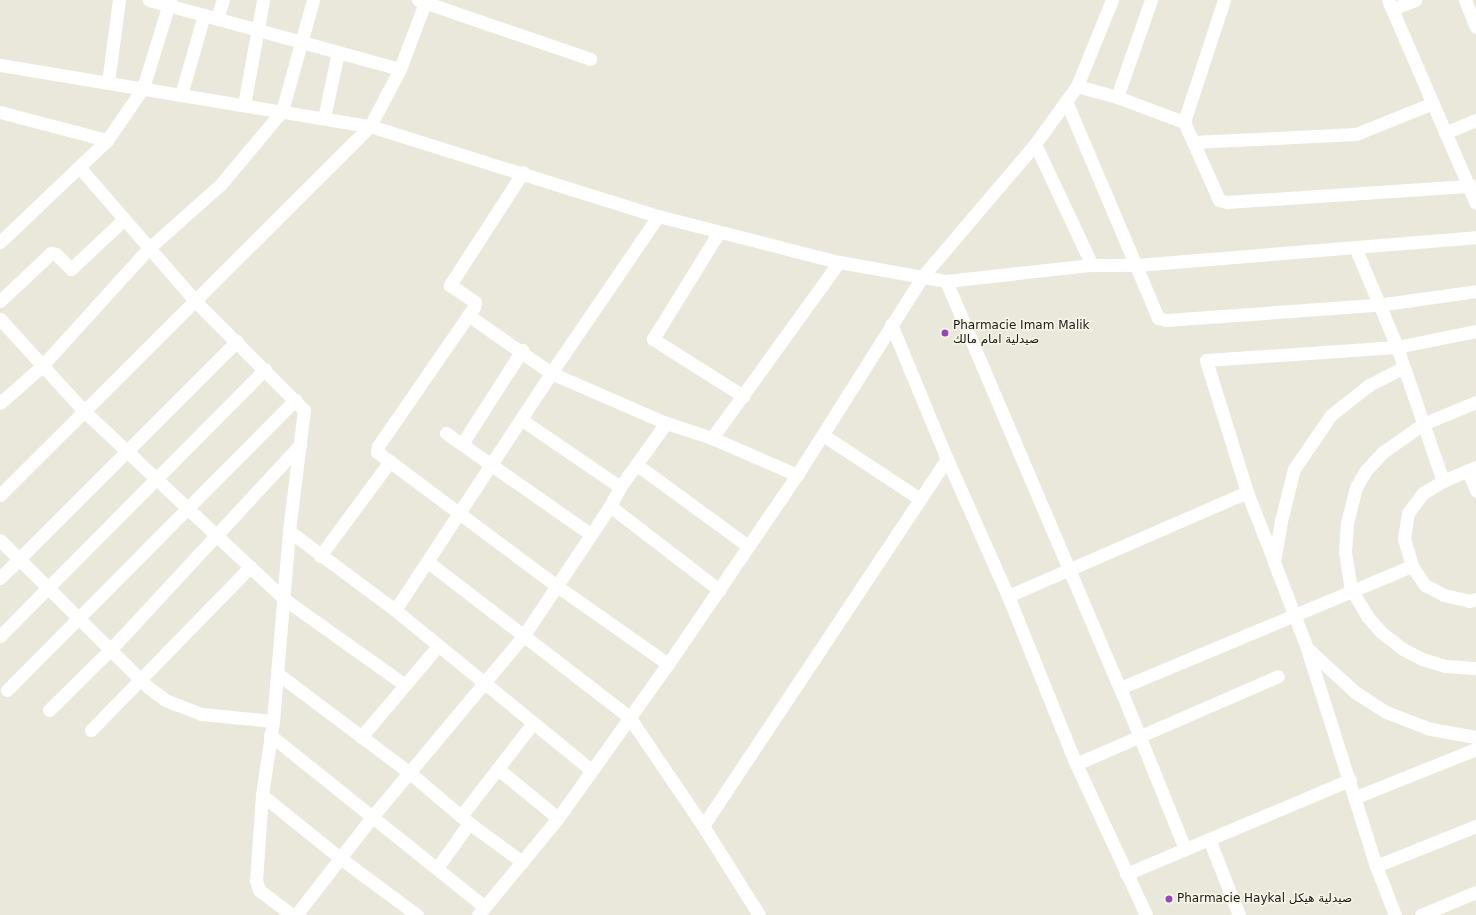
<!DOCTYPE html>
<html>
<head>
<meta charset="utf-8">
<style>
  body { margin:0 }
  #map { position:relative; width:1476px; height:915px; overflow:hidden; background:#e9e8da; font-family:"DejaVu Sans",Vazirmatn,sans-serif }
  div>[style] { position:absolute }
  .minor>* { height:13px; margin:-6.5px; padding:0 6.5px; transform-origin:6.5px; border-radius:6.5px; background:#fff }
  .dots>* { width:11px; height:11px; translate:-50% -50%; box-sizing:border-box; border:2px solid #f6f5e8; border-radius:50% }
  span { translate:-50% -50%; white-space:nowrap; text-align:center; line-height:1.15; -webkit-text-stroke:3px #f6f5e8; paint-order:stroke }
  .poi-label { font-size:12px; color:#191914 }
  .left { translate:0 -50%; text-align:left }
</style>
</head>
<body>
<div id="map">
  <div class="minor">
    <i style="left:149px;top:0;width:260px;rotate:15.4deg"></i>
    <i style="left:418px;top:0;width:182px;rotate:18.9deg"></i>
    <i style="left:1224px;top:0;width:128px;rotate:108.2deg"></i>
    <i style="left:1184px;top:122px;width:85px;rotate:65.8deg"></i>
    <i style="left:1219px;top:200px;width:8px;rotate:14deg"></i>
    <i style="left:1227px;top:202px;width:245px;rotate:-3.8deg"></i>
    <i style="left:1388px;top:0;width:221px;rotate:66.6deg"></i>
    <i style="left:1465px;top:0;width:29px;rotate:68deg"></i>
    <i style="left:1392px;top:9px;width:25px;rotate:-21deg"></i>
    <i style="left:217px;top:18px;width:19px;rotate:-72deg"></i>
    <i style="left:0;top:65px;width:375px;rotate:9.4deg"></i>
    <i style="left:370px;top:126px;width:302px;rotate:17.4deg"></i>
    <i style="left:658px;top:216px;width:187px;rotate:14.3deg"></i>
    <i style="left:839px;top:262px;width:109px;rotate:10.1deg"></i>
    <i style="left:946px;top:281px;width:147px;rotate:-6.3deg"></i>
    <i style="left:1092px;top:265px;width:45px"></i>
    <i style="left:1137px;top:265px;width:340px;rotate:-4.7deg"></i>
    <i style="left:108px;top:83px;width:84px;rotate:-82.5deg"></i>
    <i style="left:1077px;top:86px;width:41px;rotate:15.4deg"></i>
    <i style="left:1117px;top:97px;width:72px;rotate:20.5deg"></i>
    <i style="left:181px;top:95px;width:83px;rotate:-74deg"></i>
    <i style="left:1117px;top:97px;width:103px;rotate:-70.7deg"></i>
    <i style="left:1066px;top:101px;width:236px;rotate:67deg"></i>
    <i style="left:1158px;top:318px;width:8px;rotate:14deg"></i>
    <i style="left:1166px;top:320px;width:212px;rotate:-4.1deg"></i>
    <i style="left:1377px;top:305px;width:100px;rotate:-8deg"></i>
    <i style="left:244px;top:105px;width:107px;rotate:-79.7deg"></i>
    <i style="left:0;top:112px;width:111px;rotate:14.7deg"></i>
    <i style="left:324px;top:118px;width:67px;rotate:-78deg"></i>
    <i style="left:1445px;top:133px;width:34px;rotate:-23deg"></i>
    <i style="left:1193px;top:142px;width:163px;rotate:-2.8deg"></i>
    <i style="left:1356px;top:134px;width:83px;rotate:-21.9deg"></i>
    <i style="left:1035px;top:144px;width:134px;rotate:64.8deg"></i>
    <i style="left:80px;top:168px;width:177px;rotate:49.1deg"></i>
    <i style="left:196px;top:302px;width:153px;rotate:45deg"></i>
    <i style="left:304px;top:410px;width:122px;rotate:97.1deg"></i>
    <i style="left:289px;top:531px;width:191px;rotate:94.8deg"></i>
    <i style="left:273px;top:721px;width:75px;rotate:98.5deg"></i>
    <i style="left:262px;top:795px;width:85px;rotate:94deg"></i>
    <i style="left:256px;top:880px;width:10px;rotate:73deg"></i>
    <i style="left:259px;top:890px;width:41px;rotate:37.1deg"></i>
    <i style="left:523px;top:172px;width:135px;rotate:122.9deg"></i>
    <i style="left:450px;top:285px;width:30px;rotate:34deg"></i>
    <i style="left:475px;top:302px;width:5px;rotate:101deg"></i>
    <i style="left:474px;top:307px;width:169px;rotate:124.6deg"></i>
    <i style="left:378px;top:446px;width:6px;rotate:99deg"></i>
    <i style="left:377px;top:452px;width:224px;rotate:36.7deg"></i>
    <i style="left:557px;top:586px;width:136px;rotate:35.1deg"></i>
    <i style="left:719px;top:232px;width:126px;rotate:121.7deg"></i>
    <i style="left:653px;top:339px;width:107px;rotate:32.3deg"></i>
    <i style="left:0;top:242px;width:148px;rotate:-43.6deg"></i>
    <i style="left:107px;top:140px;width:63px;rotate:-55.3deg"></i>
    <i style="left:143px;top:88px;width:92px;rotate:-72.9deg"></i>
    <i style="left:1355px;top:247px;width:108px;rotate:67.2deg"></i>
    <i style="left:1397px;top:347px;width:142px;rotate:71.1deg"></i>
    <i style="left:946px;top:281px;width:443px;rotate:66.9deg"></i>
    <i style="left:1120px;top:688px;width:174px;rotate:68deg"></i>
    <i style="left:0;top:301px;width:70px;rotate:-43.3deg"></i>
    <i style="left:51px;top:253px;width:5px;rotate:11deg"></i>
    <i style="left:56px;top:254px;width:21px;rotate:45deg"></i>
    <i style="left:71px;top:269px;width:73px;rotate:-43.3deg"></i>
    <i style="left:468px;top:315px;width:101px;rotate:34.9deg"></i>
    <i style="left:551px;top:373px;width:125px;rotate:23.5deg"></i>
    <i style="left:666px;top:423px;width:48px;rotate:18.1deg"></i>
    <i style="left:712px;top:438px;width:93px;rotate:23.5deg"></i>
    <i style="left:0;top:319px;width:125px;rotate:47.6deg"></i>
    <i style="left:84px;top:411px;width:274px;rotate:43.2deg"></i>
    <i style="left:284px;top:599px;width:148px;rotate:35.4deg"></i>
    <i style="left:891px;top:324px;width:146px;rotate:67.5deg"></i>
    <i style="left:947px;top:459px;width:150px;rotate:66deg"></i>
    <i style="left:1008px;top:596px;width:181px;rotate:68deg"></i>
    <i style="left:1076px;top:764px;width:166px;rotate:65.1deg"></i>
    <i style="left:1476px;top:402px;width:57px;rotate:157.5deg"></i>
    <i style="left:1423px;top:424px;width:49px;rotate:145deg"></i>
    <i style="left:1383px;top:452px;width:25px;rotate:133deg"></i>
    <i style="left:1366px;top:470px;width:20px;rotate:120deg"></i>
    <i style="left:1356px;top:487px;width:37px;rotate:104deg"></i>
    <i style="left:1347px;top:523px;width:29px;rotate:94deg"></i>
    <i style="left:1345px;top:552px;width:37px;rotate:81deg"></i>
    <i style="left:1351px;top:589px;width:31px;rotate:59deg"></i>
    <i style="left:1367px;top:616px;width:21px;rotate:49deg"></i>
    <i style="left:1381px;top:632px;width:28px;rotate:38deg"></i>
    <i style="left:1403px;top:649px;width:21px;rotate:28deg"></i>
    <i style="left:1422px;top:659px;width:24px;rotate:17deg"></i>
    <i style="left:1445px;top:666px;width:31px;rotate:4deg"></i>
    <i style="left:0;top:403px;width:55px;rotate:-41.3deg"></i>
    <i style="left:41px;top:367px;width:161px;rotate:-47.8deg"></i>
    <i style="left:149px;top:248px;width:96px;rotate:-41.6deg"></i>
    <i style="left:221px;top:184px;width:95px;rotate:-50.1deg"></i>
    <i style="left:282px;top:111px;width:115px;rotate:-74.4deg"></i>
    <i style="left:522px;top:420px;width:119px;rotate:34.4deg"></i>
    <i style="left:446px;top:433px;width:176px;rotate:35deg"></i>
    <i style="left:823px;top:435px;width:116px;rotate:33.4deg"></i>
    <i style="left:712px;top:438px;width:217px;rotate:-54.2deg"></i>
    <i style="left:462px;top:444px;width:112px;rotate:-57.4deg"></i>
    <i style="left:637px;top:465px;width:137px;rotate:36.1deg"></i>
    <i style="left:1476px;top:467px;width:36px;rotate:157deg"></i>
    <i style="left:1443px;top:481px;width:23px;rotate:149deg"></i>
    <i style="left:1423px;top:493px;width:25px;rotate:127deg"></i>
    <i style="left:1408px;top:513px;width:26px;rotate:99deg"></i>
    <i style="left:1404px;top:539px;width:28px;rotate:73deg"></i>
    <i style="left:1412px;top:566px;width:23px;rotate:56deg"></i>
    <i style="left:1425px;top:585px;width:21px;rotate:28deg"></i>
    <i style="left:1444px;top:595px;width:26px;rotate:13deg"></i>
    <i style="left:1469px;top:601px;width:7px;rotate:-16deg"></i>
    <i style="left:1468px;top:470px;width:22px;rotate:69deg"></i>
    <i style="left:0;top:495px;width:523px;rotate:-44.92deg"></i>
    <i style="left:370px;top:126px;width:64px;rotate:-62.2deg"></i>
    <i style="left:400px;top:69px;width:74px;rotate:-69.4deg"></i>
    <i style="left:610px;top:506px;width:138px;rotate:37.6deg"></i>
    <i style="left:289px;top:531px;width:132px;rotate:36.7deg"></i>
    <i style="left:395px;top:610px;width:253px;rotate:39.2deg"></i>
    <i style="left:0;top:540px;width:209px;rotate:44.8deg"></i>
    <i style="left:148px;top:687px;width:21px;rotate:37deg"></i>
    <i style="left:165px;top:700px;width:39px;rotate:21deg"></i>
    <i style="left:201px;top:714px;width:72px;rotate:5.6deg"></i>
    <i style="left:320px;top:556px;width:118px;rotate:-53.6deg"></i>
    <i style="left:1274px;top:561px;width:74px;rotate:-111.4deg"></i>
    <i style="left:1247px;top:492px;width:138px;rotate:-107.3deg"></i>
    <i style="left:1206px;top:360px;width:191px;rotate:-3.9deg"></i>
    <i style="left:1397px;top:347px;width:81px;rotate:-11.4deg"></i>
    <i style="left:428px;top:562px;width:254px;rotate:37.6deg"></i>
    <i style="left:629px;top:717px;width:132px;rotate:55.8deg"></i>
    <i style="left:703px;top:826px;width:105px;rotate:57.8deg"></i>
    <i style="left:0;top:578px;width:335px;rotate:-45deg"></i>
    <i style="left:1008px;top:596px;width:261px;rotate:-23.5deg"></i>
    <i style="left:395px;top:610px;width:284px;rotate:-56.6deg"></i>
    <i style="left:551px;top:373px;width:190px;rotate:-55.7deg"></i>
    <i style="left:0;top:636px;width:376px;rotate:-45.2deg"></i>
    <i style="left:1308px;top:649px;width:64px;rotate:42.5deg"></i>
    <i style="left:1355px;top:692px;width:37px;rotate:33deg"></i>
    <i style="left:1386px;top:712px;width:47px;rotate:21.1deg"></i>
    <i style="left:1430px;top:729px;width:47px;rotate:9.9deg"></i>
    <i style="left:278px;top:674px;width:165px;rotate:36.9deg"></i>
    <i style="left:410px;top:773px;width:77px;rotate:40.3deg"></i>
    <i style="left:469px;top:823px;width:66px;rotate:36.3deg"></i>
    <i style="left:1120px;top:688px;width:316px;rotate:-22.7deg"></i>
    <i style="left:7px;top:690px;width:409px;rotate:-45.2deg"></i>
    <i style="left:49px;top:710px;width:86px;rotate:-44.5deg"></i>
    <i style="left:110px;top:650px;width:280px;rotate:-47.2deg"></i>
    <i style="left:91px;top:730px;width:228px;rotate:-45.7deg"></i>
    <i style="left:270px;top:735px;width:275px;rotate:38.7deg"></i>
    <i style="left:361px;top:737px;width:119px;rotate:-49.8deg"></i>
    <i style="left:1076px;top:764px;width:220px;rotate:-23.5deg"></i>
    <i style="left:498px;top:769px;width:77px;rotate:39.2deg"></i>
    <i style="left:262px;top:795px;width:100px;rotate:38.9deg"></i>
    <i style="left:340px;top:858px;width:96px;rotate:36.5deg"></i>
    <i style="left:1356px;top:797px;width:129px;rotate:-21.8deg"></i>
    <i style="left:461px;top:816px;width:116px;rotate:-52.3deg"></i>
    <i style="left:703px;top:826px;width:441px;rotate:-56.4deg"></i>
    <i style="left:1209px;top:839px;width:82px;rotate:68.5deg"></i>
    <i style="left:1376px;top:866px;width:108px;rotate:-21.8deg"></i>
    <i style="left:437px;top:868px;width:55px;rotate:-54.6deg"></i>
    <i style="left:1126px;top:874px;width:243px;rotate:-22.8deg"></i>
    <i style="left:296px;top:915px;width:124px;rotate:-52.2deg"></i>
    <i style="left:372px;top:817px;width:237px;rotate:-50.1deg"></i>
    <i style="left:524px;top:635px;width:155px;rotate:-56.3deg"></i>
    <i style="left:610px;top:506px;width:21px;rotate:-62deg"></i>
    <i style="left:620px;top:487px;width:79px;rotate:-54.3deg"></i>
    <i style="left:478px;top:915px;width:126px;rotate:-50.5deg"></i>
    <i style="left:558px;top:818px;width:189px;rotate:-54.5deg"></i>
    <i style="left:668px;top:664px;width:229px;rotate:-55.7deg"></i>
    <i style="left:797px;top:475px;width:234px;rotate:-57.7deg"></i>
    <i style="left:922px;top:277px;width:175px;rotate:-49.6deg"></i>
    <i style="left:1035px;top:144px;width:72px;rotate:-54.1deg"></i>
    <i style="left:1077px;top:86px;width:93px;rotate:-67.9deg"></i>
    <i style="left:1395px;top:915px;width:53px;rotate:-111.2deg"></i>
    <i style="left:1376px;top:866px;width:229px;rotate:-107.6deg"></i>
    <i style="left:1307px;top:648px;width:92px;rotate:-111deg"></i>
    <i style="left:1274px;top:562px;width:42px;rotate:-80.3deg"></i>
    <i style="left:1281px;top:521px;width:54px;rotate:-76deg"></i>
    <i style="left:1294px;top:469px;width:65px;rotate:-55.6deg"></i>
    <i style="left:1331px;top:415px;width:48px;rotate:-38.3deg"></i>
    <i style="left:1369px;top:385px;width:38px;rotate:-27deg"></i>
    <i style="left:1421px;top:915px;width:60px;rotate:-22.7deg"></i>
  </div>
  <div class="dots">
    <i style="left:945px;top:333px;background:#9447b8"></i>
    <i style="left:1169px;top:899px;background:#9447b8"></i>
  </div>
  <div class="poi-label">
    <span class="left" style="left:953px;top:333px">Pharmacie Imam Malik<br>صيدلية امام مالك</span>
    <span class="left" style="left:1177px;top:899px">Pharmacie Haykal صيدلية هيكل</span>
  </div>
</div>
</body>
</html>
